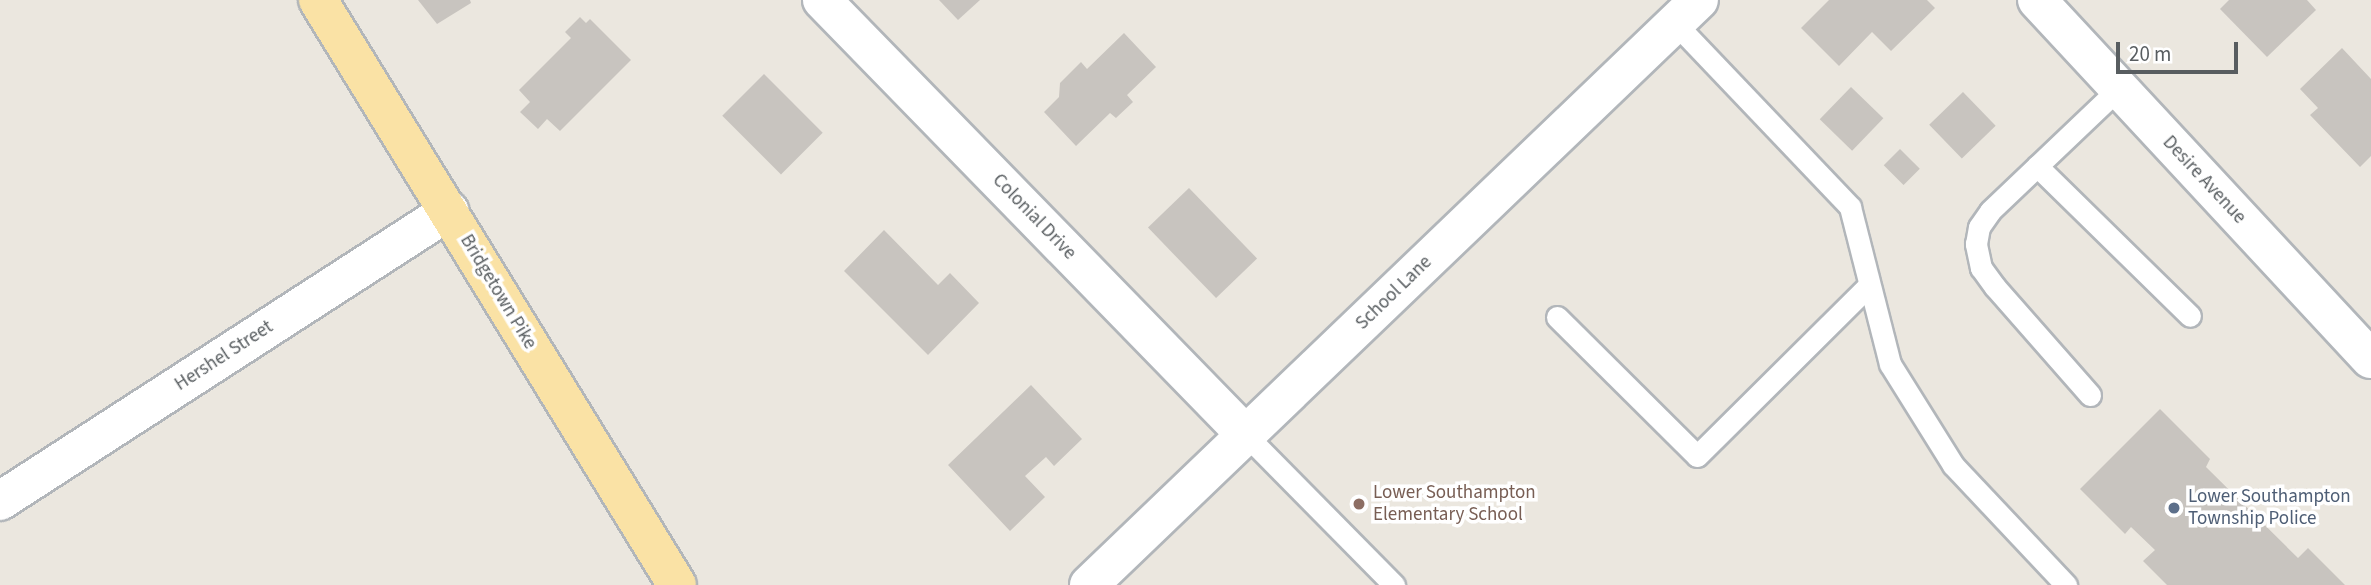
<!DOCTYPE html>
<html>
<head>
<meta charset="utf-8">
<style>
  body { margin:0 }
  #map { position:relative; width:2371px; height:585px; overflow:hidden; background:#ebe7df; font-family:"Source Sans 3",sans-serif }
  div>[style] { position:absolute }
  .building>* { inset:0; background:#c8c4bf; transform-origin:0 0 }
  .roads { filter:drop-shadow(2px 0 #b2b6ba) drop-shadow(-2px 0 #b2b6ba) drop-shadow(0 2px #b2b6ba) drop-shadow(0 -2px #b2b6ba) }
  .lane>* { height:21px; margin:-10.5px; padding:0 10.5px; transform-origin:10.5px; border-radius:10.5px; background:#fff }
  .street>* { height:38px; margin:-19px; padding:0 19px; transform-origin:19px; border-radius:19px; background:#fff }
  .primary>* { height:38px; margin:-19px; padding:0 19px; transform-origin:19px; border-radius:19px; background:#fae2a5 }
  .dots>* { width:19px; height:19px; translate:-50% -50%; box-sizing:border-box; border:4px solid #fff; border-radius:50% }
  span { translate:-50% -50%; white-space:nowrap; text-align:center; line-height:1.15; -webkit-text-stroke:7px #fff; paint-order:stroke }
  .street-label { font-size:19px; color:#585d60 }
  .education-label { font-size:19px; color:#785e54 }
  .left { translate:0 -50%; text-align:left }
  .service-label { font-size:19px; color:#4e5e75 }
  .scale { position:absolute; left:2116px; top:42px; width:122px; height:32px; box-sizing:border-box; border:4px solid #585d60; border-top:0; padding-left:9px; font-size:21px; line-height:24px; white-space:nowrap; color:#585d60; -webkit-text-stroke:5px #fff; paint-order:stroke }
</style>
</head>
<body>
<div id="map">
  <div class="building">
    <i style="clip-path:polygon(418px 0,470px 0,471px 3px,437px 24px)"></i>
    <i style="clip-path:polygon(939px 0,980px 0,958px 20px)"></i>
    <i style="clip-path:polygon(1829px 0,1927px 0,1935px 8px,1891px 51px,1872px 32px,1839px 66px,1801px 28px)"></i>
    <i style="clip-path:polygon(2229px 0,2307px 0,2316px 10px,2267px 57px,2220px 9px)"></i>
    <i style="clip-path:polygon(580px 17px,586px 23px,590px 19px,631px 60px,560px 131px,547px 119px,538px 129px,520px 112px,530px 102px,519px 90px,571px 38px,565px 32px)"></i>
    <i style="clip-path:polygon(1124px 33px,1156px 67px,1127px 95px,1133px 102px,1116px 118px,1110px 113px,1076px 146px,1044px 112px,1059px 97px,1060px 83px,1081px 62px,1087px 69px)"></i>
    <i style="clip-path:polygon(2342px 48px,2371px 79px,2371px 156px,2360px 167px,2310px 115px,2318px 108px,2300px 89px)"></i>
    <i style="left:764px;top:74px;width:83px;height:59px;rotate:45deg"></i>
    <i style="left:1851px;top:87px;width:45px;height:45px;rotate:44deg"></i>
    <i style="left:1963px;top:92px;width:47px;height:47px;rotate:46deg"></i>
    <i style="left:1900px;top:149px;width:28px;height:23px;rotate:45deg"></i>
    <i style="left:1189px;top:188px;width:98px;height:57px;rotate:46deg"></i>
    <i style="clip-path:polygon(884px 230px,938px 285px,950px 273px,979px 303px,928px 355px,844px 271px)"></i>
    <i style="clip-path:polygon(1031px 385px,1082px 439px,1054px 466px,1046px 457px,1025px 476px,1045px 497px,1010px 531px,948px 465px)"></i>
    <i style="clip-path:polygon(2160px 409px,2210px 459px,2206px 467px,2298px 558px,2308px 548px,2345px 585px,2167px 585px,2143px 561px,2155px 550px,2131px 527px,2125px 534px,2080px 489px)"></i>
  </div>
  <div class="roads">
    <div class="lane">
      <i style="left:1675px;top:23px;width:254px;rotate:46.4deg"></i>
      <i style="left:1850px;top:207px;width:162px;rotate:75.7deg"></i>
      <i style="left:1890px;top:364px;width:119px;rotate:58deg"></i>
      <i style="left:1953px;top:465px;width:165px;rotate:46.7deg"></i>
      <i style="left:2037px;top:166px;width:214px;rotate:44.4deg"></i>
      <i style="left:1557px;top:317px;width:197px;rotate:44.8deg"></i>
      <i style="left:1697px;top:456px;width:243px;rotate:-44.8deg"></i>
      <i style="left:2090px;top:395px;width:144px;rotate:-131.3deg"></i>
      <i style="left:1995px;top:287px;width:24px;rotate:-126deg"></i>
      <i style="left:1981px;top:268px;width:25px;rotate:-102deg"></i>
      <i style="left:1976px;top:244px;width:17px;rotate:-80deg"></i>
      <i style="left:1979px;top:227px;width:19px;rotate:-55deg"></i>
      <i style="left:1990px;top:211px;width:178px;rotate:-43.6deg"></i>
      <i style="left:1246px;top:435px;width:211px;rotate:45.4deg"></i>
    </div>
    <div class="street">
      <i style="left:822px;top:0;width:607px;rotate:45.73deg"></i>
      <i style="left:2037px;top:0;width:490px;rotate:47.1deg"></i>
      <i style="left:0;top:501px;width:535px;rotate:-32.86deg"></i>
      <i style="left:1089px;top:585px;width:845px;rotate:-43.8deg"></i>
    </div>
    <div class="primary">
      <i style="left:318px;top:0;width:686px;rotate:58.46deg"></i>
    </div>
  </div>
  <div class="dots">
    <i style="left:1359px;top:504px;background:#8d6e63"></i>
    <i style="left:2174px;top:508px;background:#5c6f8a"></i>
  </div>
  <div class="street-label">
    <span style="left:2204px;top:180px;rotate:47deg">Desire Avenue</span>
    <span style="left:1034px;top:217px;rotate:46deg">Colonial Drive</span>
    <span style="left:498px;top:292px;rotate:59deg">Bridgetown Pike</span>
    <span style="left:1394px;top:293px;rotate:-44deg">School Lane</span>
    <span style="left:224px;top:356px;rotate:-33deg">Hershel Street</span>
  </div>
  <div class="education-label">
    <span class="left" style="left:1373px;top:504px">Lower Southampton<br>Elementary School</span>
  </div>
  <div class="service-label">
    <span class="left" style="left:2188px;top:508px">Lower Southampton<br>Township Police</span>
  </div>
  <div class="scale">20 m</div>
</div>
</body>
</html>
